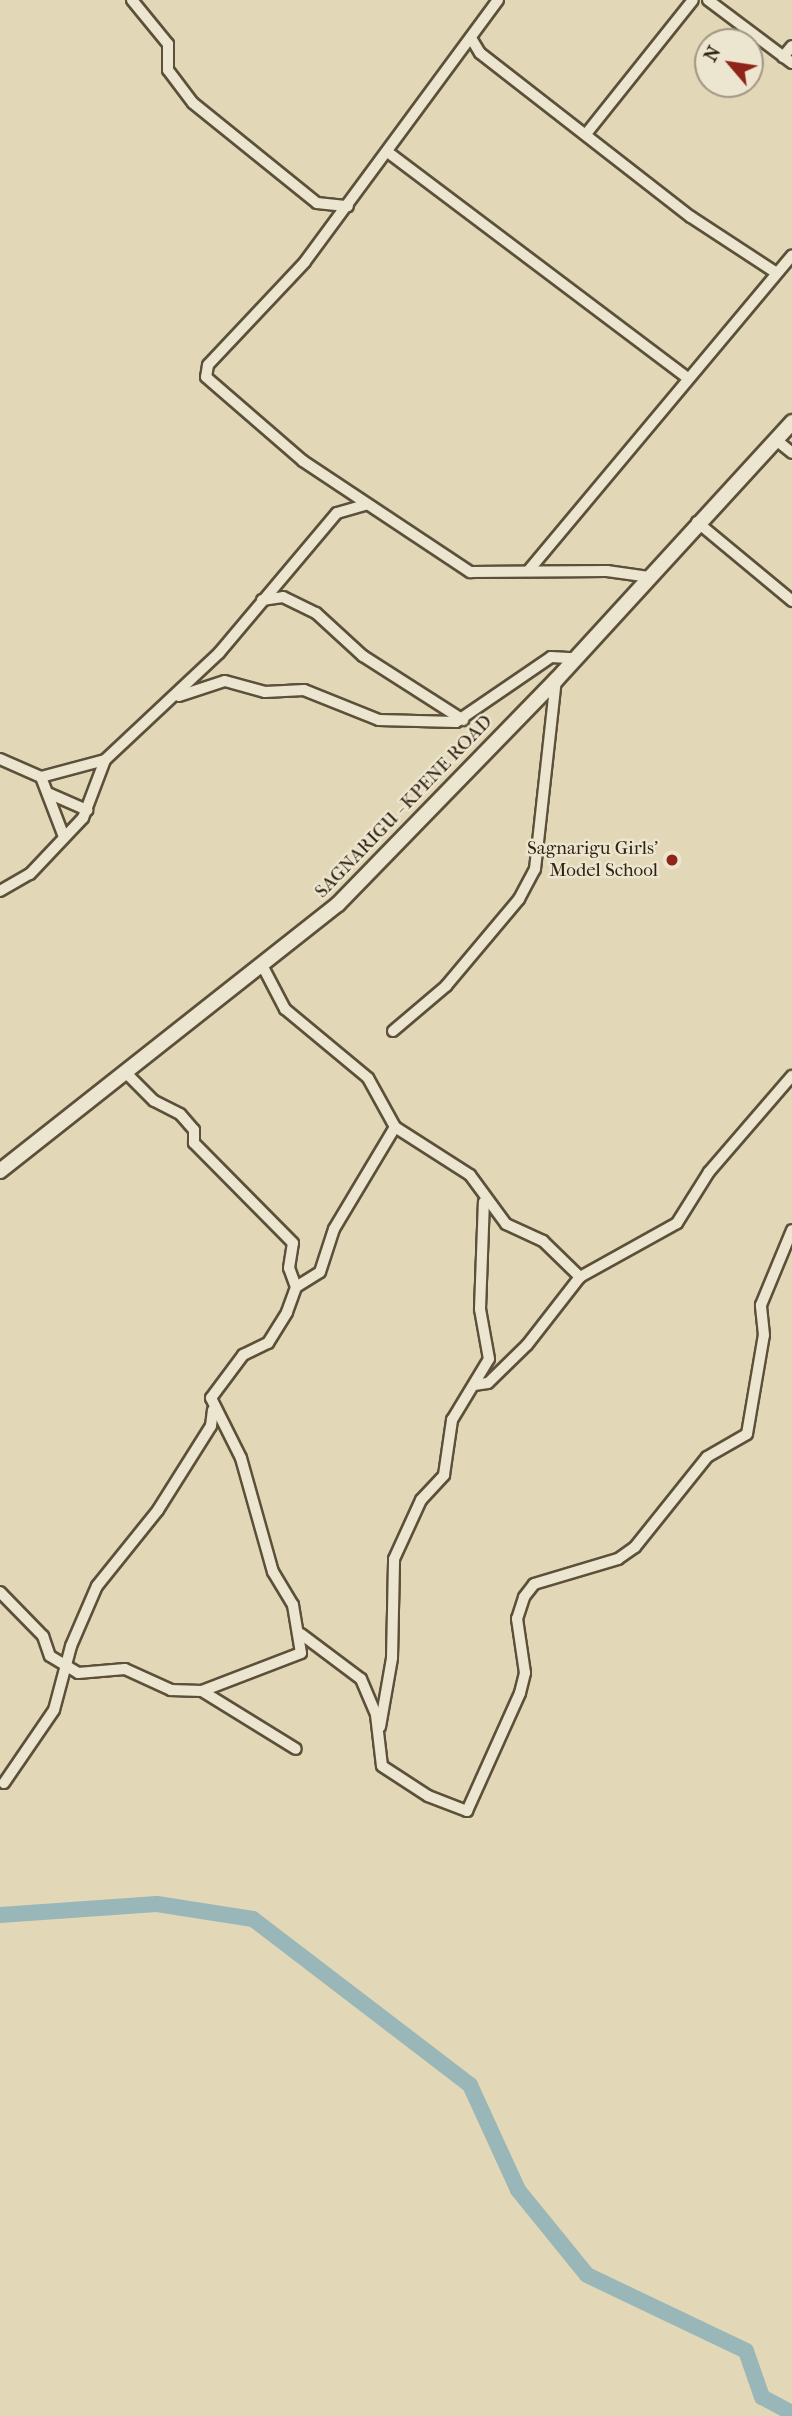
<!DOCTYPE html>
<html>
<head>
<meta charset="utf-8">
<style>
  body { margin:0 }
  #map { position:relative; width:792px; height:2416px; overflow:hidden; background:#e2d7b6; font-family:"IM FELL French Canon",serif }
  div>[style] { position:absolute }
  .river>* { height:16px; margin:-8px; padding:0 8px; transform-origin:8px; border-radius:8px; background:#99b7b8 }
  .roads { filter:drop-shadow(2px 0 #5d503a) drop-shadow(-2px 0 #5d503a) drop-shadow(0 2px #5d503a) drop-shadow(0 -2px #5d503a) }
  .street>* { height:10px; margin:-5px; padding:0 5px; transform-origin:5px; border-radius:5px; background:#ece5d0 }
  .secondary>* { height:14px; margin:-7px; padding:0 7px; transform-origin:7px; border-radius:7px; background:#ece5d0 }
  .dots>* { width:19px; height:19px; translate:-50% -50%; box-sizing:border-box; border:4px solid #ece5d0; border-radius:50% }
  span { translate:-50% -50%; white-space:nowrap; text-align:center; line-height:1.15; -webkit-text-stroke:5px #ece5d0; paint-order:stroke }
  .street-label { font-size:19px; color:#312311 }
  .poi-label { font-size:19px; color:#312311 }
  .right { translate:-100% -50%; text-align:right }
  .north { position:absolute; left:694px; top:28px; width:70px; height:70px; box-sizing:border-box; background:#ece5d0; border:2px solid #a19784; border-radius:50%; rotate:299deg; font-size:19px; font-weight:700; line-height:28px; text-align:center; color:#312311 }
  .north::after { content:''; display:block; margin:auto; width:24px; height:32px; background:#8f2418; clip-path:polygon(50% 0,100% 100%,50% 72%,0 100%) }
</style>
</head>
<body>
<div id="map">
  <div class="river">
    <i style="left:0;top:1915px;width:157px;rotate:-4deg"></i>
    <i style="left:157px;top:1904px;width:97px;rotate:8.9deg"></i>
    <i style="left:253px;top:1919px;width:273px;rotate:37.4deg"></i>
    <i style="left:470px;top:2085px;width:115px;rotate:65.4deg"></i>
    <i style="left:518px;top:2190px;width:109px;rotate:50.9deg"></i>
    <i style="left:587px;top:2275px;width:176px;rotate:25.5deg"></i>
    <i style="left:746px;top:2351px;width:49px;rotate:70.8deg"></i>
    <i style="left:762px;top:2397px;width:34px;rotate:28deg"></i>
  </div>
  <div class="roads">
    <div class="street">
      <i style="left:132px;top:0;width:57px;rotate:50.7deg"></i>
      <i style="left:168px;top:44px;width:26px;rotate:90deg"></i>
      <i style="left:168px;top:70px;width:41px;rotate:52.9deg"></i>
      <i style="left:193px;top:103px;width:159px;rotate:38.9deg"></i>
      <i style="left:317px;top:203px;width:31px;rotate:6deg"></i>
      <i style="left:498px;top:0;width:325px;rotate:126.4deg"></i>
      <i style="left:305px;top:262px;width:141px;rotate:133.3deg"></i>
      <i style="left:208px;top:365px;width:12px;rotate:99deg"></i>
      <i style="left:206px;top:377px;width:128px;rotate:40.9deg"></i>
      <i style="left:303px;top:461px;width:201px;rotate:33.6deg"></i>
      <i style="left:470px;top:572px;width:137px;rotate:-0.4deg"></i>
      <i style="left:607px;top:571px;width:42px;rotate:8.1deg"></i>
      <i style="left:708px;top:0;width:105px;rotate:36.9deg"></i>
      <i style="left:471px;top:38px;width:17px;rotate:59deg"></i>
      <i style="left:480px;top:53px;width:267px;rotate:37.9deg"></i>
      <i style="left:691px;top:217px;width:100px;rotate:33.2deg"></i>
      <i style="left:783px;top:57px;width:14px;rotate:-51deg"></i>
      <i style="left:586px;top:134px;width:171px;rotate:-51.4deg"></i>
      <i style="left:389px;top:153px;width:371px;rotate:37deg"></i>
      <i style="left:775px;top:439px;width:22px;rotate:39deg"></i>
      <i style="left:697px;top:522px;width:124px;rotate:39.7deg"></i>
      <i style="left:529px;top:570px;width:410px;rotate:-50.1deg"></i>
      <i style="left:262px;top:600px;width:21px;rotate:-8deg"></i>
      <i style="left:283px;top:597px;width:37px;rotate:26deg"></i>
      <i style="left:316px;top:613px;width:64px;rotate:42.5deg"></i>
      <i style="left:363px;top:656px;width:119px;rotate:32.6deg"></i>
      <i style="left:179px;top:696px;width:48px;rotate:-18.1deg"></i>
      <i style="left:225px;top:681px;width:41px;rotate:15.4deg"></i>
      <i style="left:265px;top:692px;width:39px;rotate:-3deg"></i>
      <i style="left:304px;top:690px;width:81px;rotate:21.8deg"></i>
      <i style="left:379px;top:720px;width:77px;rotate:1.5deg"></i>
      <i style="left:456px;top:722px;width:115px;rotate:-34.4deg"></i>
      <i style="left:551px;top:657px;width:22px;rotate:3deg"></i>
      <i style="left:0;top:759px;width:45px;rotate:23.7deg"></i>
      <i style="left:41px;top:777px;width:66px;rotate:-14.9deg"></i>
      <i style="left:41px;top:777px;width:64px;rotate:69deg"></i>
      <i style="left:48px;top:793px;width:43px;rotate:23.6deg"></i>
      <i style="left:0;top:891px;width:34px;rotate:-30deg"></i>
      <i style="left:30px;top:874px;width:77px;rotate:-46.6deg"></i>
      <i style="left:83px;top:818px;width:62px;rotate:-69.2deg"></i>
      <i style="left:105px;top:760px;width:156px;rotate:-43.2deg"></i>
      <i style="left:219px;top:653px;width:183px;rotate:-49.9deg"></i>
      <i style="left:337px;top:513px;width:29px;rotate:-16deg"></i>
      <i style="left:262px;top:965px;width:50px;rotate:62.4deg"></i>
      <i style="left:285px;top:1009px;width:108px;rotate:39.7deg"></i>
      <i style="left:368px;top:1078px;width:56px;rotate:61.1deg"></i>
      <i style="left:395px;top:1127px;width:89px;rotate:32.6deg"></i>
      <i style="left:470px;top:1175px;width:61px;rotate:53.7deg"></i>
      <i style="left:506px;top:1224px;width:41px;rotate:24.7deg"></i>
      <i style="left:543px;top:1241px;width:52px;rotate:44.2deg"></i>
      <i style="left:580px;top:1277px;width:111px;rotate:-29.1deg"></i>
      <i style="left:677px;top:1223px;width:60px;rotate:-57.9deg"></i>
      <i style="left:709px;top:1172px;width:127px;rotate:-49.2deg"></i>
      <i style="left:393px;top:1031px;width:70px;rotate:-40.3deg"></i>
      <i style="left:446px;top:986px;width:114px;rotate:-50deg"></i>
      <i style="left:519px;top:899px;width:34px;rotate:-62deg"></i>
      <i style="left:535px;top:869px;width:190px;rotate:-83.7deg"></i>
      <i style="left:296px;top:1287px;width:28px;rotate:-32deg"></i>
      <i style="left:320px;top:1272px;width:45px;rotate:-72deg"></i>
      <i style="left:334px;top:1229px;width:119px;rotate:-59.1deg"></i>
      <i style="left:474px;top:1385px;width:14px;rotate:-8deg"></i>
      <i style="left:488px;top:1383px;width:54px;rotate:-44.3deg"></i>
      <i style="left:527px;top:1345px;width:86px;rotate:-52.1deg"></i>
      <i style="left:0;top:1592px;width:62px;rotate:45.7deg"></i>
      <i style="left:43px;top:1636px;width:21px;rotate:71deg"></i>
      <i style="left:50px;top:1656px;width:33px;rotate:31deg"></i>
      <i style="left:78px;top:1673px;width:47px;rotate:-4.9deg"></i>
      <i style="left:125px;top:1669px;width:51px;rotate:24.5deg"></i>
      <i style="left:171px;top:1690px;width:31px;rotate:2deg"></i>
      <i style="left:202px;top:1691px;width:106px;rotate:-21deg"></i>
      <i style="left:301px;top:1653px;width:49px;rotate:-99.5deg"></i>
      <i style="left:293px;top:1605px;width:39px;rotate:-121deg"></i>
      <i style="left:273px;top:1572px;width:118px;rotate:-105.7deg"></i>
      <i style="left:241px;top:1458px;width:67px;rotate:-116.6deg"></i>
      <i style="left:211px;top:1398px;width:54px;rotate:-53.3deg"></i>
      <i style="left:243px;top:1355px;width:28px;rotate:-26deg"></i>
      <i style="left:268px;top:1343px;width:36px;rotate:-58deg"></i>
      <i style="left:287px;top:1312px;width:27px;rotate:-70deg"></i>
      <i style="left:296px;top:1287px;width:20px;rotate:-110deg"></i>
      <i style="left:289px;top:1268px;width:25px;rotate:-81deg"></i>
      <i style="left:293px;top:1243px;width:141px;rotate:-134.7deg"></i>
      <i style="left:194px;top:1143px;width:13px;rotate:-90deg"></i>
      <i style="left:194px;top:1130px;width:21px;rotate:-131deg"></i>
      <i style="left:180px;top:1114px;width:29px;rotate:-153deg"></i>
      <i style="left:154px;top:1101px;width:37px;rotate:-135deg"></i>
      <i style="left:301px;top:1634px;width:75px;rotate:36.9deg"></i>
      <i style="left:361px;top:1679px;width:39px;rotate:67deg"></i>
      <i style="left:376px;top:1715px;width:51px;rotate:83.3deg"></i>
      <i style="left:382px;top:1766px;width:55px;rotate:33.1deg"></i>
      <i style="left:428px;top:1796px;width:42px;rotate:21deg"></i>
      <i style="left:467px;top:1811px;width:129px;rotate:-65.8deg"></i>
      <i style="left:520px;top:1693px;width:21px;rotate:-76deg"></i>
      <i style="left:525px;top:1673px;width:55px;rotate:-98.4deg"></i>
      <i style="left:517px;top:1619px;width:23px;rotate:-72deg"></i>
      <i style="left:524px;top:1597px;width:16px;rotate:-52deg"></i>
      <i style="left:534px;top:1584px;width:88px;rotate:-16.6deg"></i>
      <i style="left:618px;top:1559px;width:21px;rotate:-35deg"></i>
      <i style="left:635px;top:1547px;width:115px;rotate:-51.3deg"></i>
      <i style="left:707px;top:1457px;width:46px;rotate:-29.9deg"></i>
      <i style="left:747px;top:1434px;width:100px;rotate:-80.3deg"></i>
      <i style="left:764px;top:1335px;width:30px;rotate:-96deg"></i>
      <i style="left:761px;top:1305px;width:81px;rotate:-67.5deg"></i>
      <i style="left:202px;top:1691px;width:110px;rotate:31.7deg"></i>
      <i style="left:380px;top:1727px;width:70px;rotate:-80.1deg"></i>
      <i style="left:392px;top:1658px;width:99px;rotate:-88.8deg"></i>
      <i style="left:394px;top:1559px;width:65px;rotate:-65.4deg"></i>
      <i style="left:421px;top:1500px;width:34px;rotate:-47deg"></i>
      <i style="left:444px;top:1475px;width:56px;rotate:-81.7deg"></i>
      <i style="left:452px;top:1420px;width:71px;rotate:-58.8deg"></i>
      <i style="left:489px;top:1359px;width:51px;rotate:-100.2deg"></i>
      <i style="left:480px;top:1309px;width:107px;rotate:-87.9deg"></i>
      <i style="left:4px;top:1783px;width:88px;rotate:-55.6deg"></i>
      <i style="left:54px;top:1710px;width:66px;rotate:-75.1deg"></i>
      <i style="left:71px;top:1646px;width:65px;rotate:-66.6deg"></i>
      <i style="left:97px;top:1586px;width:97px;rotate:-51.2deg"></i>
      <i style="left:158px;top:1510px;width:99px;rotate:-57.8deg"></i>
      <i style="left:211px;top:1426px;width:16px;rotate:-83deg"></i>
    </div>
    <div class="secondary">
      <i style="left:0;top:1171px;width:431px;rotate:-38.3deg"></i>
      <i style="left:338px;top:904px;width:313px;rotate:-45.8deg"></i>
      <i style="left:556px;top:680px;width:350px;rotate:-47.5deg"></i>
    </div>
  </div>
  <div class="dots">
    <i style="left:672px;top:860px;background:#8f2418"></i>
  </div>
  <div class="street-label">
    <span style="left:404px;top:807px;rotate:-46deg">SAGNARIGU - KPENE ROAD</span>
  </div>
  <div class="poi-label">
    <span class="right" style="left:658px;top:860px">Sagnarigu Girls'<br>Model School</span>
  </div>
  <div class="north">N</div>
</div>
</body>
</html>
